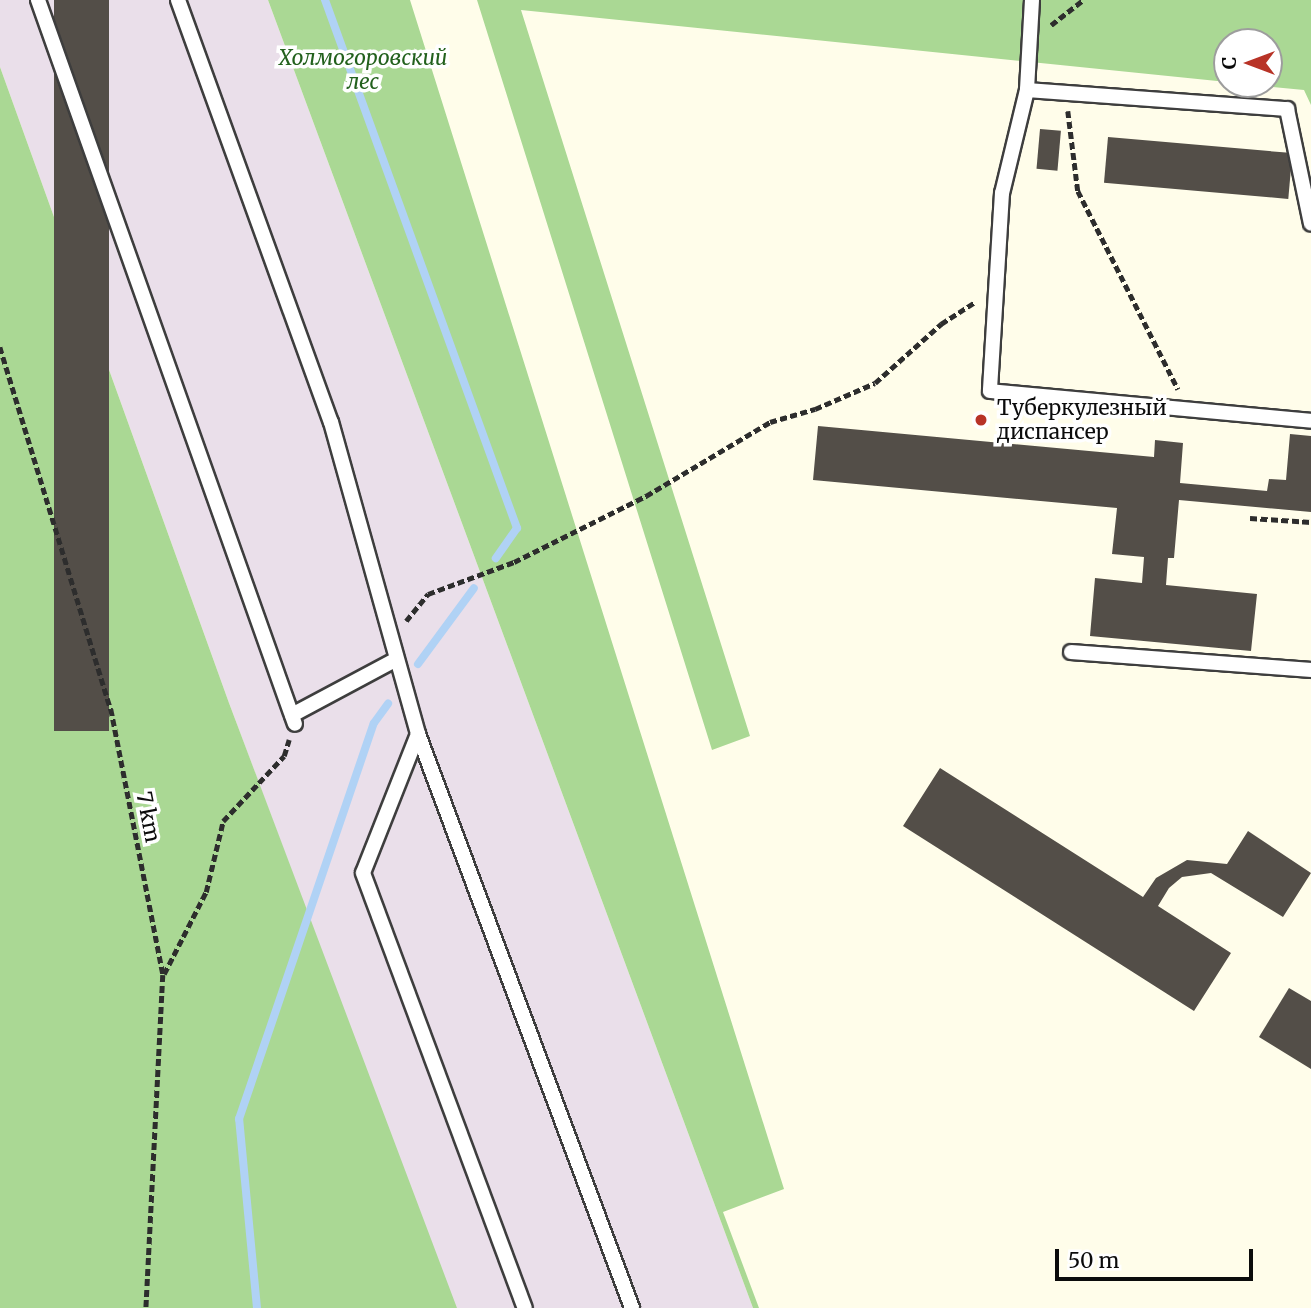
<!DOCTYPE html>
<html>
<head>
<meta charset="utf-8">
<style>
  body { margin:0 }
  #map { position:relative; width:1311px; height:1308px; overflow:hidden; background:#fffdea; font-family:Merriweather,serif }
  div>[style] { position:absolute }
  .industrial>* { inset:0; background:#eadfea }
  .forest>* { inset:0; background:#aad894 }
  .stream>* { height:8px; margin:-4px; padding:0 4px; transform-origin:4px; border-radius:4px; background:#b0d2f5 }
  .building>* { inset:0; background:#534e48; transform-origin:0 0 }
  .path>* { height:4.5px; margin-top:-2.25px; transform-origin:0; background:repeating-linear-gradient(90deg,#2d2d2d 0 7px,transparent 0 10.5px) }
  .roads { filter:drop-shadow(2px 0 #3e3e3e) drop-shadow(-2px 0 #3e3e3e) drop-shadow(0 2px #3e3e3e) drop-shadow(0 -2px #3e3e3e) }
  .service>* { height:14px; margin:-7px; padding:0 7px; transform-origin:7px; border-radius:7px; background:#fff }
  .dots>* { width:19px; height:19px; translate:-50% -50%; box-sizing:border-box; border:4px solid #fff; border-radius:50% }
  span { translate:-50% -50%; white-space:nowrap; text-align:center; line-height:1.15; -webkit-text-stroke:7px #fff; paint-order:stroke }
  .park-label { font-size:21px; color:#23611d; font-style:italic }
  .poi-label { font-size:21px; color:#0b0b0b }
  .left { translate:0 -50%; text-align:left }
  .street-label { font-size:21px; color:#0b0b0b }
  .north { position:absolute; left:1213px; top:28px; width:70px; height:70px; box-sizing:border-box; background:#fff; border:2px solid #9d9d9d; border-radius:50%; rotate:270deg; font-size:19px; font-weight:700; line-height:28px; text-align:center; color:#0b0b0b }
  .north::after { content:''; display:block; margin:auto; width:24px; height:32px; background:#b83327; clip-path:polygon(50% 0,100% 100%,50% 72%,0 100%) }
  .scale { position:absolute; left:1055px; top:1249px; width:198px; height:32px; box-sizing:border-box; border:4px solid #0b0b0b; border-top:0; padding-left:9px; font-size:21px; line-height:24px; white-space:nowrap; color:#0b0b0b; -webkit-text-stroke:5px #fff; paint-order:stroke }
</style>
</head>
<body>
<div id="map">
  <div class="industrial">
    <i style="clip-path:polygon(0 0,268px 0,753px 1308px,455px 1308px,229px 703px,0 67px)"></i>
  </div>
  <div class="forest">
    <i style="clip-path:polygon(268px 0,410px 0,784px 1189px,723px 1212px,759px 1308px,753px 1308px)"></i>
    <i style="clip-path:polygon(477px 0,1311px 0,1311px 105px,1304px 90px,1243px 84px,1269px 84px,1269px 42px,1227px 42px,1227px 82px,521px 10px,750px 736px,712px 750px)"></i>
    <i style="clip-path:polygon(0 67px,229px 703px,457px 1308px,0 1308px)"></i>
  </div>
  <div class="stream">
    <i style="left:325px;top:0;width:562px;rotate:70.02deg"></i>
    <i style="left:517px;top:528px;width:37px;rotate:125deg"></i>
    <i style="left:418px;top:664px;width:94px;rotate:-53.6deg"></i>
    <i style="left:257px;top:1308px;width:190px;rotate:-95.4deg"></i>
    <i style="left:239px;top:1119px;width:418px;rotate:-71.2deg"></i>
    <i style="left:374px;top:723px;width:24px;rotate:-54deg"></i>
  </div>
  <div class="building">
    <i style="left:54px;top:0;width:55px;height:731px"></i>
    <i style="left:1040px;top:129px;width:21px;height:40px;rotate:5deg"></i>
    <i style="left:1108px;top:137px;width:185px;height:46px;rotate:5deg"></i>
    <i style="clip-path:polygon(818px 426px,1154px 457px,1155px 440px,1183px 443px,1180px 483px,1267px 491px,1269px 479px,1286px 480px,1290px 434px,1311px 436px,1311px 512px,1179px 500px,1174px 558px,1168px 558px,1166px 585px,1257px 594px,1251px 651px,1090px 636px,1095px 578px,1142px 583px,1144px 557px,1112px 554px,1117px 508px,813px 480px)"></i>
    <i style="clip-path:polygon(940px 768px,1143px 897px,1156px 878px,1187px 860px,1227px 864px,1248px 831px,1311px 873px,1283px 917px,1211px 873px,1182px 877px,1169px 888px,1158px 906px,1231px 953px,1194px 1011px,903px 826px)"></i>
    <i style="clip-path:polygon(1289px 988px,1311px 1001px,1311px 1069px,1259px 1037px)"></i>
  </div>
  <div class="path">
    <i style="left:1051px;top:25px;width:41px;rotate:-38deg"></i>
    <i style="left:1068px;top:111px;width:81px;rotate:82.9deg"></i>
    <i style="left:1078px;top:191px;width:222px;rotate:63.2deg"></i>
    <i style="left:0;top:347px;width:379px;rotate:73deg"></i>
    <i style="left:111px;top:709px;width:271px;rotate:78.9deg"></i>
    <i style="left:163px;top:975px;width:333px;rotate:92.9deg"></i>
    <i style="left:1250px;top:518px;width:61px;rotate:3.8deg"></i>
    <i style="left:406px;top:621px;width:35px;rotate:-51deg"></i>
    <i style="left:428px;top:594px;width:92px;rotate:-20.4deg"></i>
    <i style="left:514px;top:562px;width:148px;rotate:-26.6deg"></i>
    <i style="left:646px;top:496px;width:144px;rotate:-30.8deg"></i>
    <i style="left:770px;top:422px;width:47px;rotate:-16.1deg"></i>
    <i style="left:815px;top:409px;width:65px;rotate:-23.4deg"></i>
    <i style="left:875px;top:383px;width:89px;rotate:-41.8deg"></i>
    <i style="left:941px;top:324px;width:40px;rotate:-32.9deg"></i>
    <i style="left:164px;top:974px;width:92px;rotate:-62.9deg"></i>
    <i style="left:206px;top:892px;width:73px;rotate:-76.5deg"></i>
    <i style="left:223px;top:821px;width:89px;rotate:-46.8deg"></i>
    <i style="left:284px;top:756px;width:17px;rotate:-73deg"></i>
  </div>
  <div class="roads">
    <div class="service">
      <i style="left:38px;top:0;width:768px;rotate:70.46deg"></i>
      <i style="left:178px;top:0;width:449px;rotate:70.1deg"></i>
      <i style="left:331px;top:422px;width:324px;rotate:74.4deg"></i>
      <i style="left:418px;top:734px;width:613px;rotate:69.55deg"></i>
      <i style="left:1032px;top:0;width:90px;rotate:93.2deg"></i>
      <i style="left:1027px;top:90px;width:106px;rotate:103.6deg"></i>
      <i style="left:1002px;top:193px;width:198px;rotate:93.5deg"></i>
      <i style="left:990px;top:391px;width:322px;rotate:5.3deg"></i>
      <i style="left:1027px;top:90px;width:261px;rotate:4.2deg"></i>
      <i style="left:1287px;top:109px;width:117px;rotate:78.2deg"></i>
      <i style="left:1071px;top:652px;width:241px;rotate:4.3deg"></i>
      <i style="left:292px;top:715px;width:117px;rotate:-28.1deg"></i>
      <i style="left:418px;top:734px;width:149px;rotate:111.6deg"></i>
      <i style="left:363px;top:873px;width:464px;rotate:69.6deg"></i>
    </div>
  </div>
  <div class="dots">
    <i style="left:981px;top:420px;background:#b83327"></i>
  </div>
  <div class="park-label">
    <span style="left:363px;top:70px">Холмогоровский<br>лес</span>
  </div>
  <div class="poi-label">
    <span class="left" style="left:997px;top:420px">Туберкулезный<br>диспансер</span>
  </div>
  <div class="street-label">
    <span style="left:148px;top:817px;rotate:79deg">7 km</span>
  </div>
  <div class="north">С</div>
  <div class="scale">50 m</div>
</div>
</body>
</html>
